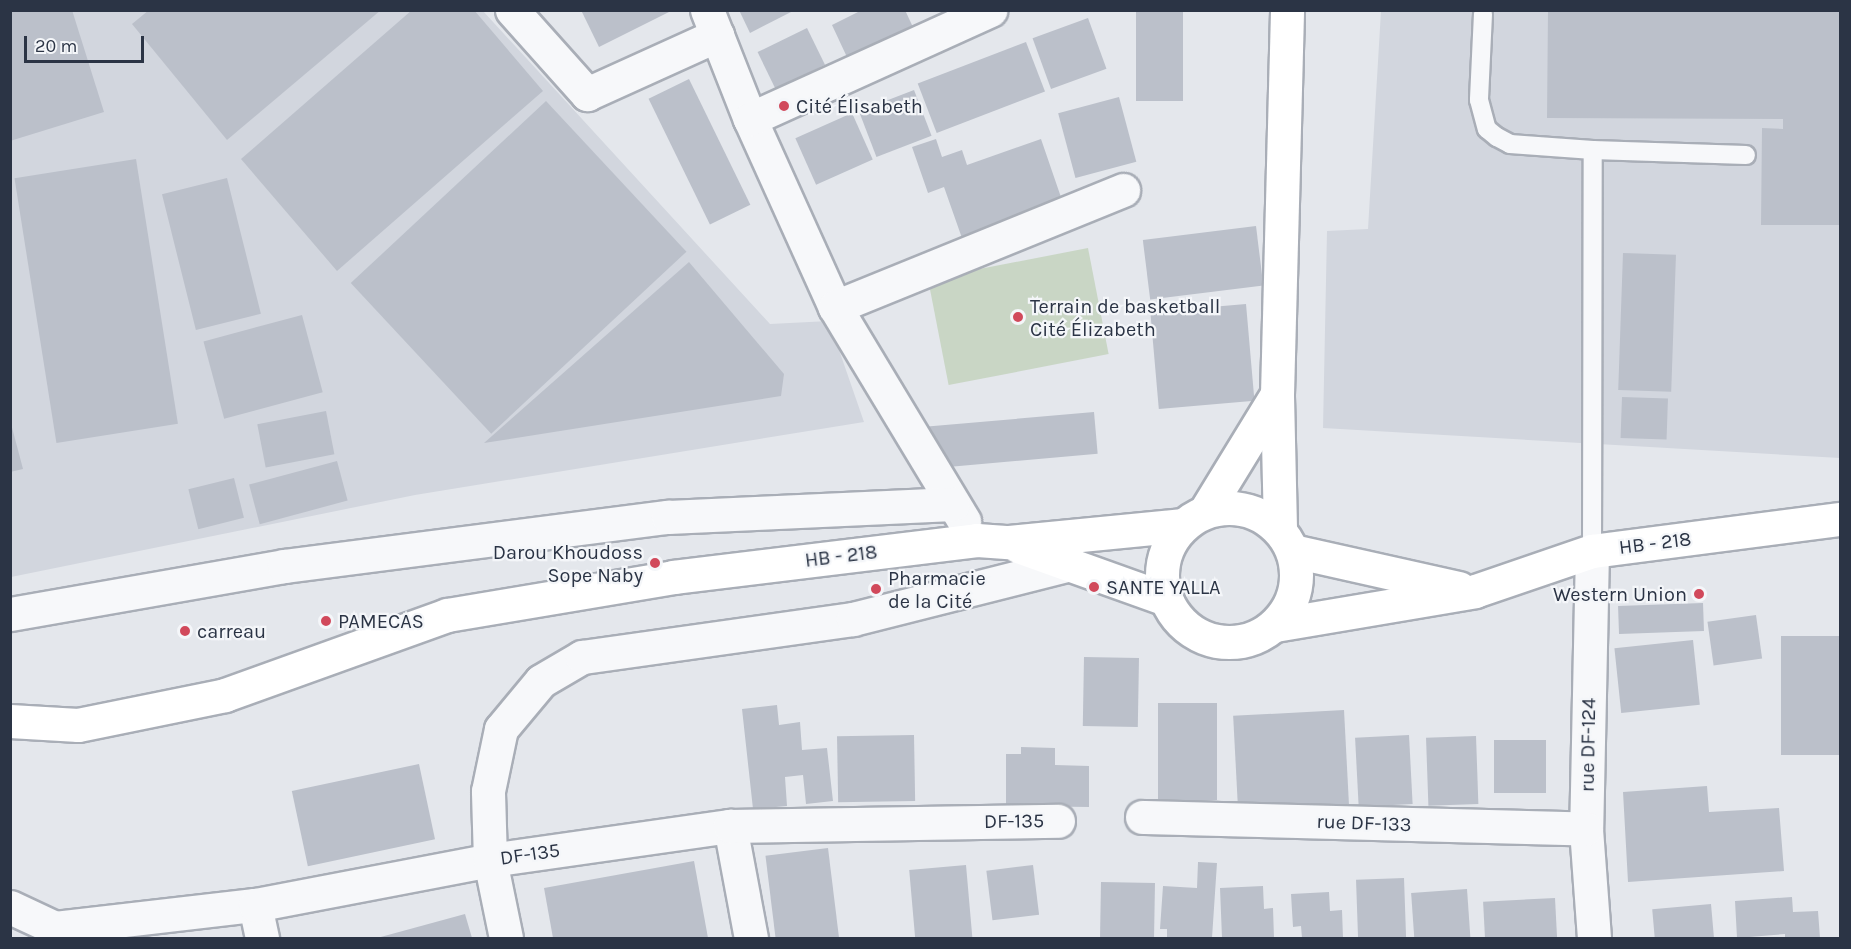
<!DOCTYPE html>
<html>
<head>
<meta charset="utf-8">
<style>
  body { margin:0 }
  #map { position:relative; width:1851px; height:949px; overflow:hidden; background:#e4e7ec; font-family:Karla,sans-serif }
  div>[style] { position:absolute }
  .built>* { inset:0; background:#d2d6de }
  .green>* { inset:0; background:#c9d6c5; transform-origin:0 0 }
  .building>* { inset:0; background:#bbc0ca; transform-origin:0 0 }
  .roads { filter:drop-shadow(2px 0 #a9aeb7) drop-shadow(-2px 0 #a9aeb7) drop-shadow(0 2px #a9aeb7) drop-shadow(0 -2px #a9aeb7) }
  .lane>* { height:18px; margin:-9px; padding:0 9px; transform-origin:9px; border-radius:9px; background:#f7f8fa }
  .street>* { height:33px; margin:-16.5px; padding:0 16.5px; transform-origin:16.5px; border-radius:16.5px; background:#f7f8fa }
  .secondary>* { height:33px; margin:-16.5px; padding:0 16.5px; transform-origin:16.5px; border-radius:16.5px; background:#fff }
  .secondary>.ring { margin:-16.5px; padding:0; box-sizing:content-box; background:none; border:33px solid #fff; border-radius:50% }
  .dots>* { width:16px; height:16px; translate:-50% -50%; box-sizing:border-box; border:3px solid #f4f6f9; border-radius:50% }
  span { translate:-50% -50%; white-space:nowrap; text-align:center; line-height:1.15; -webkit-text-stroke:4.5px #f4f6f9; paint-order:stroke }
  .poi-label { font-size:20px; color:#2b3445 }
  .left { translate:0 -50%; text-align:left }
  .right { translate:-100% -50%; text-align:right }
  .street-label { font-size:20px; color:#2b3445 }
  .frame { position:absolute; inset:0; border:12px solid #2b3445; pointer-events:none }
  .scale { position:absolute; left:24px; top:36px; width:120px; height:27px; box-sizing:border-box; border:3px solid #2b3445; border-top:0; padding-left:8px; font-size:18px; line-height:21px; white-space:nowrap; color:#2b3445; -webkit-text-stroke:4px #f4f6f9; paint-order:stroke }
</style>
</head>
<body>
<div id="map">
  <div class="built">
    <i style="clip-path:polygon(11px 11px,483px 11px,770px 324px,829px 321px,864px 422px,415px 495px,11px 577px)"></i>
    <i style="clip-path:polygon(1381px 11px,1840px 11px,1840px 458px,1323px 428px,1327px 231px,1368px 229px)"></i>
  </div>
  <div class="green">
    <i style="left:1088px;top:248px;width:108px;height:163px;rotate:79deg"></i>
  </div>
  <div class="building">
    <i style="clip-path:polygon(10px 10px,72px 10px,104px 112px,10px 141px)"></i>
    <i style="clip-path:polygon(149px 10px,381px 10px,227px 140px,132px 24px)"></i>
    <i style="clip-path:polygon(412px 10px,474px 10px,543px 91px,337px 271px,241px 159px)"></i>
    <i style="clip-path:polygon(581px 10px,673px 10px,599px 47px)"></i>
    <i style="clip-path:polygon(739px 10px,795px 10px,750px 33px)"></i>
    <i style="clip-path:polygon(862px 10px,905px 10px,918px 38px,853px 70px,832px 25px)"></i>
    <i style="left:1136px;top:10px;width:47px;height:91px"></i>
    <i style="clip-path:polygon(1548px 10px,1840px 10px,1840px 225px,1761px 225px,1762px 128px,1783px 129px,1783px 119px,1547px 118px)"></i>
    <i style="left:1088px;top:18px;width:54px;height:59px;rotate:70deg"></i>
    <i style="left:807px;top:28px;width:41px;height:55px;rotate:64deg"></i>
    <i style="left:1026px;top:42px;width:53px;height:116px;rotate:69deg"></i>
    <i style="left:689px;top:79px;width:140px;height:45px;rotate:64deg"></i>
    <i style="left:914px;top:90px;width:49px;height:59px;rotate:69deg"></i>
    <i style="left:1119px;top:97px;width:67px;height:63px;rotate:75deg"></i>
    <i style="left:546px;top:101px;width:206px;height:267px;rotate:47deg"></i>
    <i style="left:852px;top:113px;width:51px;height:62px;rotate:66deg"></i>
    <i style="clip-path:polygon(936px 139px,942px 157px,962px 150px,967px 165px,1041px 139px,1064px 206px,963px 241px,944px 187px,928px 193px,912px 147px)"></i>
    <i style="left:136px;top:159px;width:268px;height:123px;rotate:81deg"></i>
    <i style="left:227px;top:178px;width:140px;height:67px;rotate:76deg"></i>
    <i style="left:1256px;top:226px;width:60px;height:114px;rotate:83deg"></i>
    <i style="left:1623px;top:253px;width:53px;height:137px;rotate:2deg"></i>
    <i style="clip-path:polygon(689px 262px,784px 374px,781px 396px,484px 443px)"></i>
    <i style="left:1246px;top:304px;width:97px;height:96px;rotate:85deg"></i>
    <i style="left:302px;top:315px;width:80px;height:102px;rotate:75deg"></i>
    <i style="left:1622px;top:397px;width:46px;height:41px;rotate:2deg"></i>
    <i style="left:326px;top:411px;width:44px;height:70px;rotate:79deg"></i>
    <i style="left:1094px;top:412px;width:42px;height:167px;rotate:85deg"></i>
    <i style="clip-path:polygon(10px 420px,23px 469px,10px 472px)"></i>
    <i style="left:337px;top:461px;width:41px;height:91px;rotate:75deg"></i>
    <i style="left:234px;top:478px;width:41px;height:47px;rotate:76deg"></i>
    <i style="left:1703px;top:603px;width:28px;height:85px;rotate:88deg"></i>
    <i style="left:1756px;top:615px;width:44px;height:49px;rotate:82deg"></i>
    <i style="left:1840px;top:636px;width:119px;height:59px;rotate:90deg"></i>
    <i style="left:1693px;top:640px;width:65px;height:79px;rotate:84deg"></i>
    <i style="left:1084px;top:657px;width:55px;height:69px;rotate:1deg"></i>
    <i style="left:1158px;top:703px;width:59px;height:97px"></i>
    <i style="clip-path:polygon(777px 705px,779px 725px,800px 722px,802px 750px,827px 748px,833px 801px,806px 804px,803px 775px,785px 777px,787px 806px,753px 809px,742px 709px)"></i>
    <i style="left:1344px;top:710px;width:96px;height:111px;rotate:87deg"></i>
    <i style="left:914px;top:735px;width:66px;height:77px;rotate:89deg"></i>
    <i style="left:1409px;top:735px;width:69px;height:54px;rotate:87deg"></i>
    <i style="left:1476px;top:736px;width:68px;height:50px;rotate:88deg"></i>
    <i style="left:1546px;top:740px;width:53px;height:52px;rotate:90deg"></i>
    <i style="clip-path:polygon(1021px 747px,1055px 748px,1055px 765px,1089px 766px,1089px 807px,1006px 806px,1006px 754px,1021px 754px)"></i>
    <i style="left:419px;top:764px;width:77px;height:130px;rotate:78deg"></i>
    <i style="clip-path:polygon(1707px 786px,1709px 812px,1779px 808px,1784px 871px,1628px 882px,1623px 792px)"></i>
    <i style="left:828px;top:848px;width:91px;height:63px;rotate:83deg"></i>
    <i style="clip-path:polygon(694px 861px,708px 938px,553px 938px,544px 888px)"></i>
    <i style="clip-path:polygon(1198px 862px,1217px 863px,1212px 938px,1167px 938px,1167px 929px,1160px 929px,1163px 886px,1197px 888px)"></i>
    <i style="left:966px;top:865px;width:73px;height:57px;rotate:85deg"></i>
    <i style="left:1033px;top:865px;width:50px;height:47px;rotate:83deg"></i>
    <i style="left:1404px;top:878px;width:60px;height:48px;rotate:88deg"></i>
    <i style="left:1101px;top:882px;width:54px;height:56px;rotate:1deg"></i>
    <i style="clip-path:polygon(1263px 886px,1264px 909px,1273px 908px,1274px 938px,1222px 938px,1220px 888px)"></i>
    <i style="left:1467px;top:889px;width:49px;height:56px;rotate:86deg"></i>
    <i style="clip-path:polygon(1329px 892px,1330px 911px,1342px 910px,1343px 938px,1302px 938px,1301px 926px,1293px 927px,1291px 894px)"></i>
    <i style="clip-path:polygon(1792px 897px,1793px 912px,1818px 911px,1820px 938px,1785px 938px,1785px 934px,1737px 938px,1735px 901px)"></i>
    <i style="left:1555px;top:898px;width:40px;height:72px;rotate:87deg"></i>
    <i style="left:1711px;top:904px;width:34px;height:59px;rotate:85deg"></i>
    <i style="clip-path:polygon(465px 914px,472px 938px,377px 938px)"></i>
  </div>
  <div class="roads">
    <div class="lane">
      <i style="left:1483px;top:14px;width:86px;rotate:92.7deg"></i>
      <i style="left:1479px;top:100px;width:30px;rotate:75deg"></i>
      <i style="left:1487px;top:129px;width:13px;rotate:39deg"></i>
      <i style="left:1497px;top:137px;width:15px;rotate:28deg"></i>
      <i style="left:1510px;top:144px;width:83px;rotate:4.1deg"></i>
      <i style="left:1593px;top:150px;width:153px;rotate:1.9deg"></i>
      <i style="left:1592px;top:551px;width:401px;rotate:-89.9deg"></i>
    </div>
    <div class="street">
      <i style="left:512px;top:10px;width:113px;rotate:48.2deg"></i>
      <i style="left:587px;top:94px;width:143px;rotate:-24.4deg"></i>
      <i style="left:707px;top:10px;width:117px;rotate:68.5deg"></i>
      <i style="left:750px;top:119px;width:206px;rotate:65.7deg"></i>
      <i style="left:835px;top:307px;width:250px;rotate:58.9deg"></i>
      <i style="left:750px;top:119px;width:264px;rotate:-24.4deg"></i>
      <i style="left:835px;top:307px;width:311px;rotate:-22.1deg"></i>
      <i style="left:1592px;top:551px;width:278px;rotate:91.2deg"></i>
      <i style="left:1586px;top:829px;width:109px;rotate:85.8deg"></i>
      <i style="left:10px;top:614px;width:278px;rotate:-9.9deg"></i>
      <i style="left:284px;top:566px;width:387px;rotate:-7.3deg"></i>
      <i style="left:668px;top:517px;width:285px;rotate:-2.6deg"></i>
      <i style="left:1142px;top:817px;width:444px;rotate:1.5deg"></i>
      <i style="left:730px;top:826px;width:114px;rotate:79.4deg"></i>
      <i style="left:255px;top:905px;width:34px;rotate:78deg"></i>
      <i style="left:10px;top:907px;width:50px;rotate:25deg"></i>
      <i style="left:55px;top:928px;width:201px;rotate:-6.6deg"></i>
      <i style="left:255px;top:905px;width:239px;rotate:-10.8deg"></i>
      <i style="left:490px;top:860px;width:242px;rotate:-8.1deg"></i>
      <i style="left:730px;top:826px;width:328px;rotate:-0.9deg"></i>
      <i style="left:506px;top:938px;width:80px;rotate:-101.6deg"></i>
      <i style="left:490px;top:860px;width:69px;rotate:-91.7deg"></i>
      <i style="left:488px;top:791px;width:63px;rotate:-78.2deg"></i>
      <i style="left:501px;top:729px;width:62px;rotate:-50.2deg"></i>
      <i style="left:541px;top:681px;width:48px;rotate:-30.3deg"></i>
      <i style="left:582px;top:657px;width:274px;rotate:-8deg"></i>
      <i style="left:853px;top:619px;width:224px;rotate:-14.2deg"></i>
    </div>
    <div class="secondary">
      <i class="ring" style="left:1162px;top:508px;width:101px;height:101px"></i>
      <i style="left:1206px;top:510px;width:136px;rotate:-58.5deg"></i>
      <i style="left:1280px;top:528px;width:134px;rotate:-91.3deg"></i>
      <i style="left:1277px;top:394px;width:384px;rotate:-88.5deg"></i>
      <i style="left:1018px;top:546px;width:157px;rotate:19.7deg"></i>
      <i style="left:1293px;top:551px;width:170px;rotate:12.6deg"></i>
      <i style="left:1275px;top:625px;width:203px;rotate:-9.6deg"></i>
      <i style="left:1475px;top:591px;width:124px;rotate:-18.9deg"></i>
      <i style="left:1592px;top:551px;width:250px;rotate:-7.4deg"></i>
      <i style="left:10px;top:721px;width:68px;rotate:3.4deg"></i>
      <i style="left:78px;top:725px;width:150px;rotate:-11.5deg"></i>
      <i style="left:225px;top:695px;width:236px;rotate:-19.8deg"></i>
      <i style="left:447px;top:615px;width:229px;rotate:-9.5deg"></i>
      <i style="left:673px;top:577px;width:306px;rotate:-6.9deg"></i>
      <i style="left:977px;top:540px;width:32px;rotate:4deg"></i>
      <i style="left:1009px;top:542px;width:175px;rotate:-5.6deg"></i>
    </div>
  </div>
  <div class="dots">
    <i style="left:784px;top:106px;background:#d1495b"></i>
    <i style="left:1018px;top:317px;background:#d1495b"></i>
    <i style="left:655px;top:563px;background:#d1495b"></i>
    <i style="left:1094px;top:587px;background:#d1495b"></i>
    <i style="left:876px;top:589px;background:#d1495b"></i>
    <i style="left:1699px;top:594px;background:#d1495b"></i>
    <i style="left:326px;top:621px;background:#d1495b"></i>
    <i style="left:185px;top:631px;background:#d1495b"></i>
  </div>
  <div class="poi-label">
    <span class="left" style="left:796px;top:106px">Cité Élisabeth</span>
    <span class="left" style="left:1030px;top:318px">Terrain de basketball<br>Cité Élizabeth</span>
    <span class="right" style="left:643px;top:564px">Darou Khoudoss<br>Sope Naby</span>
    <span class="left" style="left:888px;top:590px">Pharmacie<br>de la Cité</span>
    <span class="left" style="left:1106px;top:587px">SANTE YALLA</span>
    <span class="right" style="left:1687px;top:594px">Western Union</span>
    <span class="left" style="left:338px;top:621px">PAMECAS</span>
    <span class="left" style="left:197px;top:631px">carreau</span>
  </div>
  <div class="street-label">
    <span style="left:1655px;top:543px;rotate:-7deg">HB - 218</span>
    <span style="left:841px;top:556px;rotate:-7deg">HB - 218</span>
    <span style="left:1588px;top:745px;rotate:-89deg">rue DF-124</span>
    <span style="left:1014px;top:821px;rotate:-1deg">DF-135</span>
    <span style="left:1364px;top:823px;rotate:2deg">rue DF-133</span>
    <span style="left:530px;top:854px;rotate:-8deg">DF-135</span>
  </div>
  <div class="frame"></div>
  <div class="scale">20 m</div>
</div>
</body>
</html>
